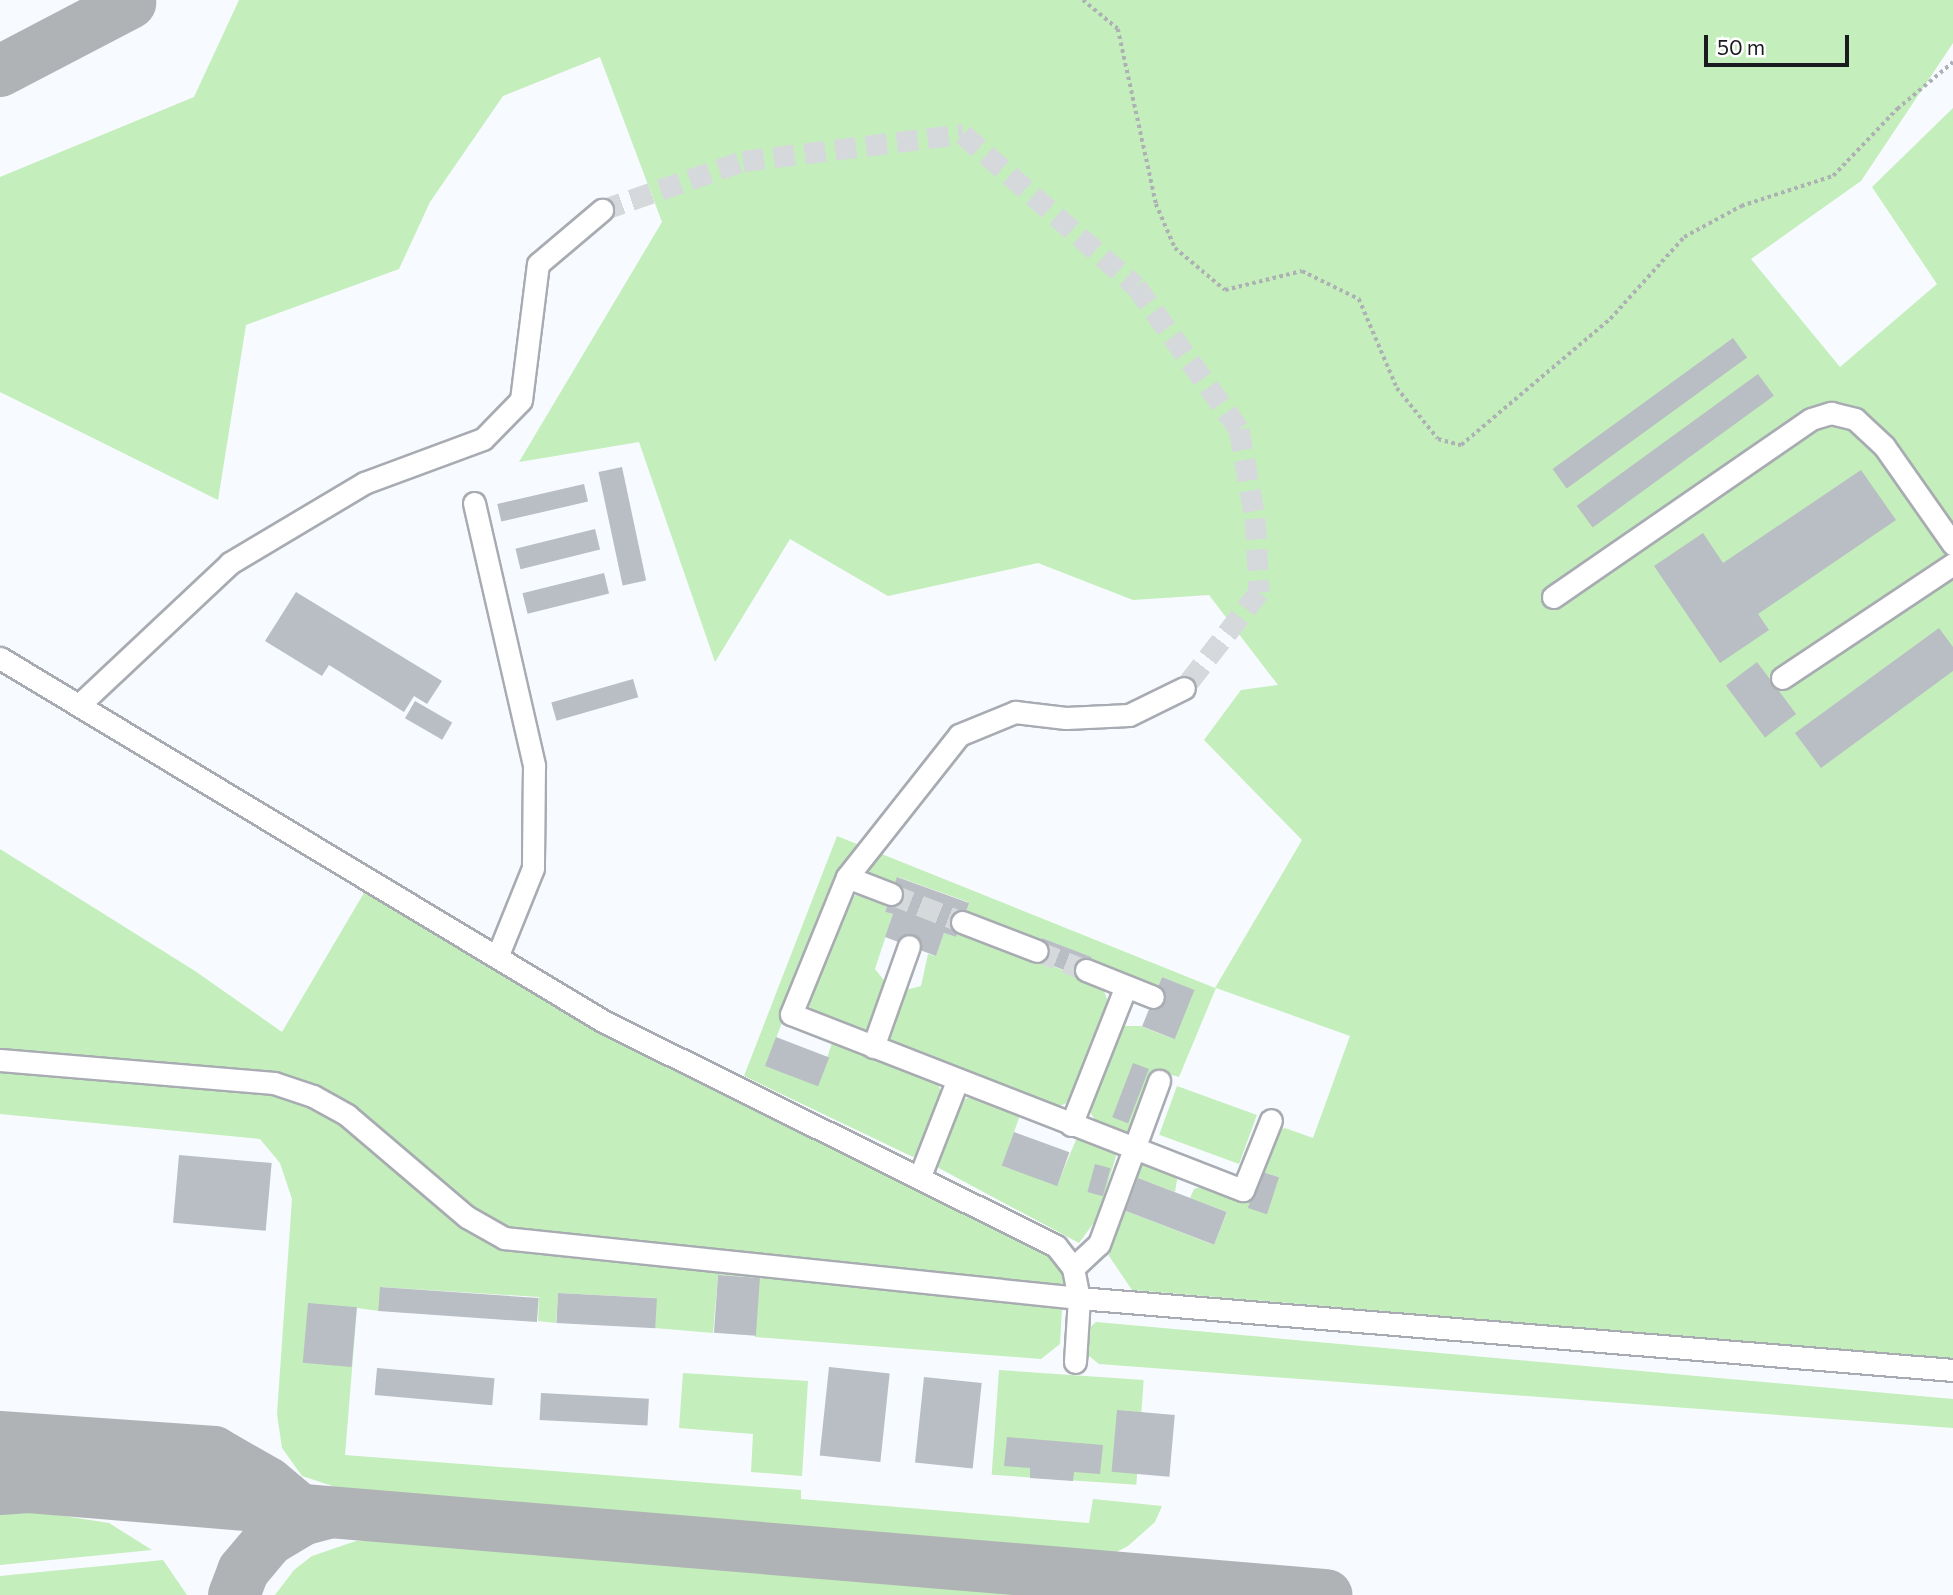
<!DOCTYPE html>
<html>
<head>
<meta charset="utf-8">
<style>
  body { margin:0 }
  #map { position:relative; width:1953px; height:1595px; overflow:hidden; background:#f7fafe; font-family:Commissioner,sans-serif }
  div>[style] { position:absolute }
  .green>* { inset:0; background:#c4eebb; transform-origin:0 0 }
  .taxiway>* { height:52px; margin:-26px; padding:0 26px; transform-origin:26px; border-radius:26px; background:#b0b3b6 }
  .building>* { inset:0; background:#b9bdc4; transform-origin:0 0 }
  .minor-tunnel>* { height:21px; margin-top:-10.5px; transform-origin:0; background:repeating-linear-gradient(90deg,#d6d9dc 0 21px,transparent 0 31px) }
  .path>* { height:3.5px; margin-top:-1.75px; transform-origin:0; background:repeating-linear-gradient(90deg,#aeb1b4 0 3.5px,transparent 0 7px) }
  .roads { filter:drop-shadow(2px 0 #a8acb2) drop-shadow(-2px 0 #a8acb2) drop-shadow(0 2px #a8acb2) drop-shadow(0 -2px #a8acb2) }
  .minor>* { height:21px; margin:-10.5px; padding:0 10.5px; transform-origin:10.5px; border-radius:10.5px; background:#fff }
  span { translate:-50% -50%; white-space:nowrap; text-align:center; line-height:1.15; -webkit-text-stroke:5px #fff; paint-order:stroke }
  .scale { position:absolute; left:1704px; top:35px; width:145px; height:32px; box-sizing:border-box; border:4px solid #1a1b1e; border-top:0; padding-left:9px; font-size:21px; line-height:24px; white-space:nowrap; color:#1a1b1e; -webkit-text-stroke:5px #fff; paint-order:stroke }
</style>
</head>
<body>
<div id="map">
  <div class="green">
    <i style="clip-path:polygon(239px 0,1953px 0,1953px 43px,1861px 181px,1751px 259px,1840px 367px,1937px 284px,1872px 187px,1953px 108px,1953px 1359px,1132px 1290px,1109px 1256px,1117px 1215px,1138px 1163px,1149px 1161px,1173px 1170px,1177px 1180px,1175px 1192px,1138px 1178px,1126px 1211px,1214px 1245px,1227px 1212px,1190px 1198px,1194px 1189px,1206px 1185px,1251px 1196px,1279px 1177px,1260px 1171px,1274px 1132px,1285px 1128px,1313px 1138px,1350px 1036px,1216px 988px,1179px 1077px,1158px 1071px,1133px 1138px,1101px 1129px,1088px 1109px,1120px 1026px,1141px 1026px,1173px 1039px,1194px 990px,1162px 977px,1156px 991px,1090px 962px,1091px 957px,1042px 938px,1040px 943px,965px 912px,968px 902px,898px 877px,894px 886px,844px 865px,765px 1066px,818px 1085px,832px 1043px,842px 1041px,935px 1077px,944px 1099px,921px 1150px,913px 1157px,744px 1076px,837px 836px,1215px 988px,1302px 840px,1204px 740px,1241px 690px,1278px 685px,1209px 595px,1133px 600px,1038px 563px,888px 596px,790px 539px,715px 662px,639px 442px,519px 462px,662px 222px,600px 57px,503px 96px,430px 202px,399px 269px,246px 325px,218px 500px,0 392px,0 177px,194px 97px)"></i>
    <i style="clip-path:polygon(0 849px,195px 971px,282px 1032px,371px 881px,603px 1021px,1056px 1246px,1064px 1273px,1060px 1344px,1041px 1359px,755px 1337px,759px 1278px,718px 1275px,713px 1333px,655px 1328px,656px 1298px,558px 1293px,556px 1323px,538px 1321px,539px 1297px,381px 1287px,379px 1311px,357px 1308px,345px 1455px,801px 1490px,801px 1499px,1089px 1523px,1093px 1499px,1162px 1506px,1155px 1522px,1128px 1546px,1101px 1560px,366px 1497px,302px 1476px,282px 1448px,277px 1414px,292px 1199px,280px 1163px,260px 1139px,0 1114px)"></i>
    <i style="clip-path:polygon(857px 895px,888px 901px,885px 912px,893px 914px,875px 969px,887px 984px,869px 1030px,859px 1034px,813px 1016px,806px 996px,845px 898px)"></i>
    <i style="clip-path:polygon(959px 930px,1102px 985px,1111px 1010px,1075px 1093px,1065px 1104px,1051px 1108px,889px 1042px,886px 1035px,900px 998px,905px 990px,921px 986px,928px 954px,936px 956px,944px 933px,956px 937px)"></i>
    <i style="left:1177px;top:1086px;width:85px;height:52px;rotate:20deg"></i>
    <i style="clip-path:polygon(978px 1094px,1017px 1109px,1020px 1115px,1002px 1166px,1057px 1185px,1076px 1140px,1089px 1138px,1112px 1147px,1116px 1156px,1098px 1217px,1079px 1243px,935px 1166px,963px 1100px)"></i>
    <i style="clip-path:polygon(1096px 1322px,1953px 1399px,1953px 1428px,1099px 1364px,1084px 1352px,1086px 1331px)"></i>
    <i style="left:999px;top:1370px;width:145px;height:105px;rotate:4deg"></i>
    <i style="clip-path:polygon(683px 1373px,808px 1381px,802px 1476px,751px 1472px,753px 1434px,679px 1428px)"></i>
    <i style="clip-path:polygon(33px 1511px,109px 1523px,152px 1550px,0 1565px,0 1513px)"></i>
    <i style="clip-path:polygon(380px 1540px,1022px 1595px,275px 1595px,294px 1570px,312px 1556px,356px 1541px)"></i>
    <i style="clip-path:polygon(163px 1560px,187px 1595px,0 1595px,0 1576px)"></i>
  </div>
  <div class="taxiway">
    <i style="left:0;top:71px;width:147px;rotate:-27.6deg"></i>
    <i style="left:0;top:1437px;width:215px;rotate:4deg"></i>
    <i style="left:214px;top:1452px;width:62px;rotate:29.9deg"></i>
    <i style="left:268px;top:1483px;width:40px;rotate:40deg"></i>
    <i style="left:0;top:1489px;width:29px;rotate:-4deg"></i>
    <i style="left:29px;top:1487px;width:1302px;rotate:4.76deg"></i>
    <i style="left:234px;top:1595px;width:26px;rotate:-69deg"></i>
    <i style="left:243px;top:1571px;width:40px;rotate:-50deg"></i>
    <i style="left:269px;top:1540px;width:39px;rotate:-31deg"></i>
    <i style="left:302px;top:1520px;width:28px;rotate:-15deg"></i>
  </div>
  <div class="building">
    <i style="left:1733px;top:338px;width:24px;height:223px;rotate:54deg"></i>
    <i style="left:1758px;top:374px;width:27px;height:224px;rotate:54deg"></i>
    <i style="left:622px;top:467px;width:116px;height:24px;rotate:78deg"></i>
    <i style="clip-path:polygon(1861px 470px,1896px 520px,1758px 614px,1769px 630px,1720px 663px,1654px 566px,1703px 533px,1723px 563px)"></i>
    <i style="left:584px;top:484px;width:18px;height:89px;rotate:77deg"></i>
    <i style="left:595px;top:529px;width:21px;height:82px;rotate:76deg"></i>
    <i style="left:604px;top:573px;width:21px;height:84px;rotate:76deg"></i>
    <i style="clip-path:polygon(296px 592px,442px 681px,427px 704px,414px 696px,404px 712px,329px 665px,322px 676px,265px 641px)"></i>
    <i style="clip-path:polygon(1939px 628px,1953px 647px,1953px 671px,1821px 768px,1795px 733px)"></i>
    <i style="left:1757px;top:662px;width:65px;height:39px;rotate:53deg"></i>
    <i style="left:633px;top:679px;width:19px;height:85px;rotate:74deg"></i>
    <i style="left:415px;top:701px;width:43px;height:20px;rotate:30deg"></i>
    <i style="clip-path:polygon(897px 877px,969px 903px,956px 937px,944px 933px,936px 956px,885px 937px,893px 914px,885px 912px)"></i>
    <i style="left:1042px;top:938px;width:53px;height:22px;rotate:21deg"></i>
    <i style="left:1162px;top:977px;width:35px;height:53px;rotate:22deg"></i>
    <i style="left:776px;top:1037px;width:57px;height:31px;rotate:21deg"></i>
    <i style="left:1133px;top:1063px;width:17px;height:58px;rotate:21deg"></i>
    <i style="left:1014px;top:1132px;width:59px;height:36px;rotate:20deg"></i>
    <i style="left:179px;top:1155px;width:93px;height:68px;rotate:5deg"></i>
    <i style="left:1095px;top:1164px;width:16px;height:29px;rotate:15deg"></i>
    <i style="left:1260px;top:1171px;width:20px;height:39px;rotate:18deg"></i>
    <i style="left:1138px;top:1178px;width:95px;height:35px;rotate:21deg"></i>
    <i style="left:718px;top:1275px;width:42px;height:58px;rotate:4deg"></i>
    <i style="left:380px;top:1287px;width:159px;height:24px;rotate:4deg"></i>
    <i style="left:558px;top:1293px;width:99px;height:30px;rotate:3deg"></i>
    <i style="left:308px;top:1303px;width:49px;height:60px;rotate:5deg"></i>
    <i style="left:829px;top:1367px;width:61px;height:89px;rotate:6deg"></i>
    <i style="left:377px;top:1368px;width:118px;height:27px;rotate:5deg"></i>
    <i style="left:924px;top:1377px;width:58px;height:86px;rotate:6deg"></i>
    <i style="left:541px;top:1393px;width:108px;height:27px;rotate:3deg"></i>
    <i style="left:1117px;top:1410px;width:58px;height:62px;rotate:5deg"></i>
    <i style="clip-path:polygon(1007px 1437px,1103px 1445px,1100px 1474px,1074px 1472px,1073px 1481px,1030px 1478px,1030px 1468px,1004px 1466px)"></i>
  </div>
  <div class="minor-tunnel">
    <i style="left:602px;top:210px;width:149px;rotate:-19.2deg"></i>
    <i style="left:743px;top:161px;width:222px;rotate:-7deg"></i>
    <i style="left:963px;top:134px;width:230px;rotate:41.3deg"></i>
    <i style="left:1136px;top:286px;width:176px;rotate:54.2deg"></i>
    <i style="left:1239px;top:429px;width:90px;rotate:79.8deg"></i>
    <i style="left:1255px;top:518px;width:74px;rotate:86.9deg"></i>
    <i style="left:1259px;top:592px;width:122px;rotate:128deg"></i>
    <i style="left:891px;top:894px;width:76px;rotate:21.5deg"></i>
    <i style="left:1037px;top:951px;width:53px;rotate:21.2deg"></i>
  </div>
  <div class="path">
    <i style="left:1083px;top:0;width:45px;rotate:39.6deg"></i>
    <i style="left:1118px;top:29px;width:179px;rotate:77.7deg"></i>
    <i style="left:1156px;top:204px;width:48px;rotate:66.6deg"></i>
    <i style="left:1175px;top:248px;width:65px;rotate:40deg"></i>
    <i style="left:1225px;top:290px;width:79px;rotate:-13.9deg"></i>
    <i style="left:1302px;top:271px;width:64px;rotate:26.2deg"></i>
    <i style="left:1359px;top:299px;width:97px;rotate:66.9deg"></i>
    <i style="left:1397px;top:388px;width:65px;rotate:51.2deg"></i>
    <i style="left:1438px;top:439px;width:24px;rotate:15deg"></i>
    <i style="left:1461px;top:445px;width:195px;rotate:-40.2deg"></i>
    <i style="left:1610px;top:319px;width:110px;rotate:-47.9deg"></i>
    <i style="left:1684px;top:237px;width:65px;rotate:-28.5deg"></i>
    <i style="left:1741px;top:206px;width:97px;rotate:-18.1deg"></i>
    <i style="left:1833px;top:176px;width:93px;rotate:-46.3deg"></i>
    <i style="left:1897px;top:109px;width:73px;rotate:-40deg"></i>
  </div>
  <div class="roads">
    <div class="minor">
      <i style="left:474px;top:503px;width:270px;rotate:77.1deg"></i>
      <i style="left:534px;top:766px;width:102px;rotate:90.6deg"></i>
      <i style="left:533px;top:868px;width:96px;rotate:112deg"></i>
      <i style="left:1553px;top:597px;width:313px;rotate:-34.6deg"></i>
      <i style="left:1811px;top:419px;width:21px;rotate:-17deg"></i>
      <i style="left:1831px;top:413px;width:25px;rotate:14deg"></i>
      <i style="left:1855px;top:419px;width:40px;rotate:43deg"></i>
      <i style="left:1884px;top:446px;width:120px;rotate:54.9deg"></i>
      <i style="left:0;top:658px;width:704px;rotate:31.05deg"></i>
      <i style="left:603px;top:1021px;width:506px;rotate:26.41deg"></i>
      <i style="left:1056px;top:1246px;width:28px;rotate:52deg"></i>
      <i style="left:1073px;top:1268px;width:31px;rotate:79deg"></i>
      <i style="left:1079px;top:1298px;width:64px;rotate:93.6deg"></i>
      <i style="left:1782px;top:678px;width:206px;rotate:-33.7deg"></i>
      <i style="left:79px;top:705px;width:207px;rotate:-43.2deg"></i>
      <i style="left:230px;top:563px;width:156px;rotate:-30.8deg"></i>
      <i style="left:364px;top:483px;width:127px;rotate:-20.3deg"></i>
      <i style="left:483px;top:439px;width:54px;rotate:-45.7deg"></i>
      <i style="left:521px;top:400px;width:137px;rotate:-82.9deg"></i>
      <i style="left:538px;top:264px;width:84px;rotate:-40.2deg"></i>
      <i style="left:847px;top:877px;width:181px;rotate:-51.7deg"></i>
      <i style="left:959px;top:735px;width:61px;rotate:-22.3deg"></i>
      <i style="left:1015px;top:712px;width:51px;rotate:6.7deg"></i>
      <i style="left:1066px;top:718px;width:63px;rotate:-2.7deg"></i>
      <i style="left:1129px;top:715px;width:61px;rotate:-26.1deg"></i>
      <i style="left:891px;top:894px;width:47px;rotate:-158.9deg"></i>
      <i style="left:847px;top:877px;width:148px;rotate:112.2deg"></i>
      <i style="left:791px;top:1014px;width:485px;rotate:21.3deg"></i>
      <i style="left:1243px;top:1190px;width:75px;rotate:-68.2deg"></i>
      <i style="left:962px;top:922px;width:80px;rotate:21.1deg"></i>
      <i style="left:1086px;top:970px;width:72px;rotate:21.9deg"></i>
      <i style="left:873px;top:1047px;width:107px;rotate:-70.4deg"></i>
      <i style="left:0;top:1060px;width:275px;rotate:4.8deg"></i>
      <i style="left:274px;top:1083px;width:41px;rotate:18.4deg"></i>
      <i style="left:313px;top:1096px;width:39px;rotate:29deg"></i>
      <i style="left:347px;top:1115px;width:157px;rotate:40.4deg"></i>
      <i style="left:467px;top:1217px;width:43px;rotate:29.6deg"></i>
      <i style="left:504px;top:1238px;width:578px;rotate:5.96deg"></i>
      <i style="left:1079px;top:1298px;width:877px;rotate:4.71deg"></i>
      <i style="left:1071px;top:1125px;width:149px;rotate:-68.4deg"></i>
      <i style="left:920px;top:1176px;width:102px;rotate:-68.7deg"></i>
      <i style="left:1073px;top:1268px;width:35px;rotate:-43deg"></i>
      <i style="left:1099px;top:1244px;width:174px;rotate:-69.8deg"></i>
    </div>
  </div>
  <div class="scale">50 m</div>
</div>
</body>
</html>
